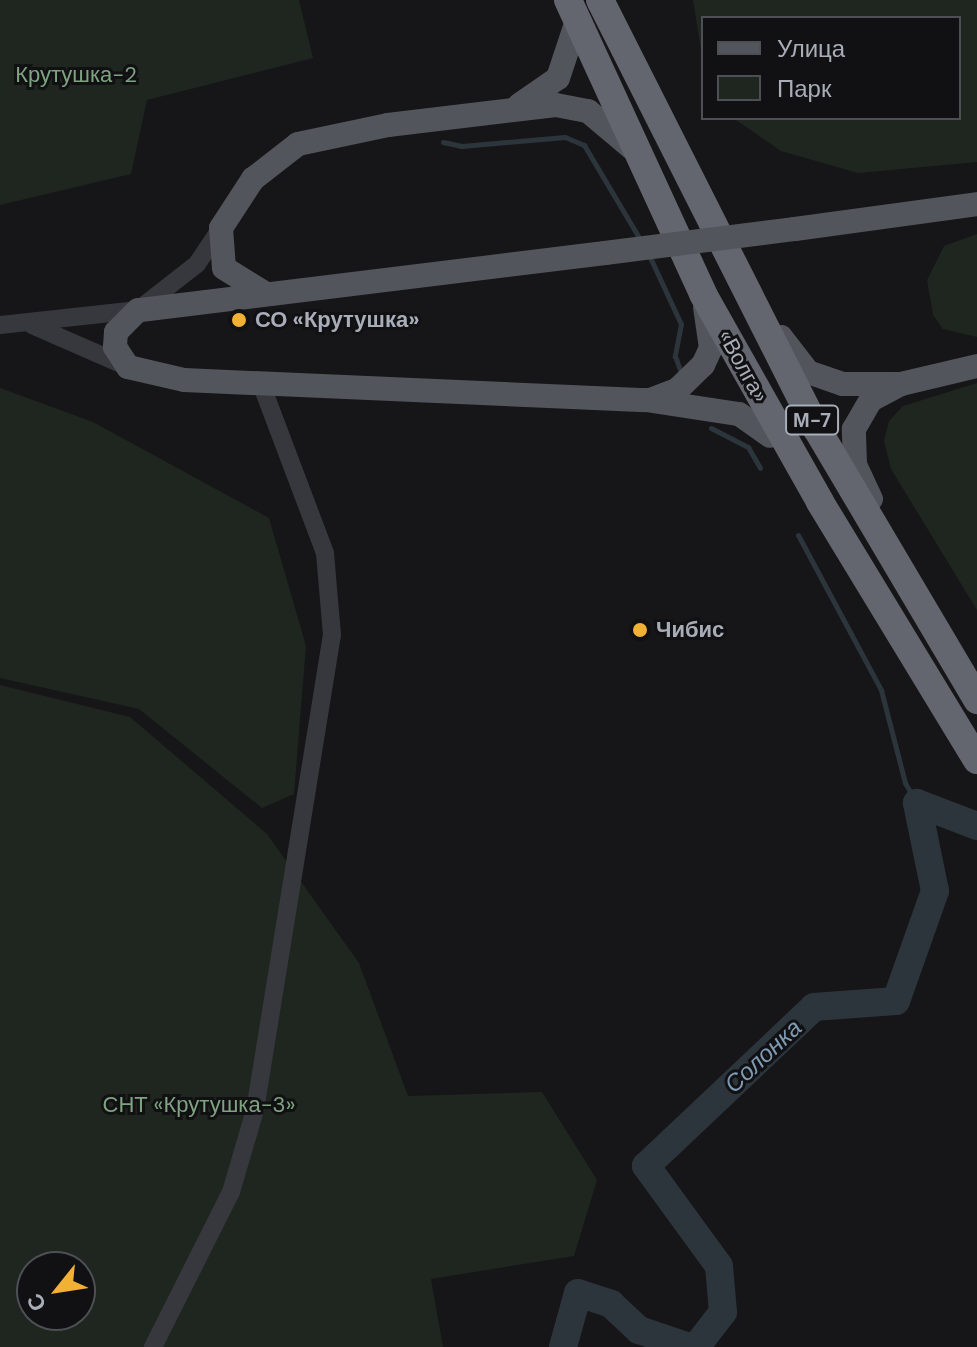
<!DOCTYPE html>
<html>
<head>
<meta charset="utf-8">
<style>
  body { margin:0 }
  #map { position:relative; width:977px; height:1347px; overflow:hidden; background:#161618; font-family:"DM Sans",sans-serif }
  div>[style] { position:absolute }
  .green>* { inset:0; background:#1e261f }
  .stream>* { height:5px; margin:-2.5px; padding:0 2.5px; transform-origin:2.5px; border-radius:2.5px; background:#2c353c }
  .river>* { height:28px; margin:-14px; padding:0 14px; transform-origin:14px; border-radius:14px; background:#2c353c }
  .minor>* { height:18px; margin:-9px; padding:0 9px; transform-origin:9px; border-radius:9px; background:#37383d }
  .major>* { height:24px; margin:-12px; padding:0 12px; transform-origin:12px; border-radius:12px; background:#53555c }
  .highway>* { height:28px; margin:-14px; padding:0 14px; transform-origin:14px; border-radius:14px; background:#63666e }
  .major-bridge>* { height:24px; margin:-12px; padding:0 12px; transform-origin:12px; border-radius:12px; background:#53555c }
  .dots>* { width:22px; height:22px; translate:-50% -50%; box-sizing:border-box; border:4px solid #111113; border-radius:50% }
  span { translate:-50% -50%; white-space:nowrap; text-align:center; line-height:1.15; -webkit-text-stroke:6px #111113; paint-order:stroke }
  .shield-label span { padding:2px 6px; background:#111113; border:2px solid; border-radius:6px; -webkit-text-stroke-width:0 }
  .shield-label { font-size:20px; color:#a8adb8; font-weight:700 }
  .park-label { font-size:22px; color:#7fa381 }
  .poi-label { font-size:22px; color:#a8adb8; font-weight:700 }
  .left { translate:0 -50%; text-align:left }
  .street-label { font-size:22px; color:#a8adb8 }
  .water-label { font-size:24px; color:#7f9bb3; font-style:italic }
  .legend { position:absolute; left:701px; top:16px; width:260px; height:104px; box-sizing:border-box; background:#111113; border:2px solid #4d4f55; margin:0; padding:10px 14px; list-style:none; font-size:24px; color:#a8adb8 }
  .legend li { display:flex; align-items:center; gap:16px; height:40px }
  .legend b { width:40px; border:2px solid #4d4f55 }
  .north { position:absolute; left:16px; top:1251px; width:80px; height:80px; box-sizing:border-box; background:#111113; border:2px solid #4d4f55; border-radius:50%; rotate:240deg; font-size:22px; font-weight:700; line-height:32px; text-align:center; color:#a8adb8 }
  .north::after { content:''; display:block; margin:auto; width:28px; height:36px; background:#f2b134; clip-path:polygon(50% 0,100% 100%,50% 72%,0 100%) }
</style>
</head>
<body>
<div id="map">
  <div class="green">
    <i style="clip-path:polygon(0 0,299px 0,313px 58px,147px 100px,131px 174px,0 205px)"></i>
    <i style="clip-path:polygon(693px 0,977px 0,977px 162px,858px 173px,781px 151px,733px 118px,959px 118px,959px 18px,703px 18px,703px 62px)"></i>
    <i style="clip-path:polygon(977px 234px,977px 337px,943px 329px,933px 315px,927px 280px,944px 246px)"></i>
    <i style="clip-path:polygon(977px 383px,977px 610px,891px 469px,884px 441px,889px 421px,903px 406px)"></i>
    <i style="clip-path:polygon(0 388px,93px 422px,269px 518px,306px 646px,294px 794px,262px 808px,139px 709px,0 678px)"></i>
    <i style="clip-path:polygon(evenodd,0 685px,130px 717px,267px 834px,359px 963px,408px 1096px,542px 1092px,597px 1180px,574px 1256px,431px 1279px,443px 1347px,0 1347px,0 685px,32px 1267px,80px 1267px,80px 1315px,32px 1315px,32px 1267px)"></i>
  </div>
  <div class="stream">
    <i style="left:443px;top:142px;width:19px;rotate:12deg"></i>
    <i style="left:462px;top:146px;width:103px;rotate:-5deg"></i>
    <i style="left:565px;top:137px;width:21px;rotate:23deg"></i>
    <i style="left:584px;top:145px;width:112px;rotate:59.3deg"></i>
    <i style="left:648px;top:253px;width:78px;rotate:65.1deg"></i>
    <i style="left:681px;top:324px;width:33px;rotate:101deg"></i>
    <i style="left:675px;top:356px;width:15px;rotate:70deg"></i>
    <i style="left:711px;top:428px;width:42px;rotate:27.2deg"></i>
    <i style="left:748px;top:447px;width:24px;rotate:60deg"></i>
    <i style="left:798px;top:535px;width:176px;rotate:61.8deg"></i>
    <i style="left:881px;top:690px;width:96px;rotate:75.5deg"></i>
    <i style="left:905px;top:783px;width:23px;rotate:59deg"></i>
  </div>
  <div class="river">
    <i style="left:563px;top:1347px;width:56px;rotate:-74.5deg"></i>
    <i style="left:578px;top:1293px;width:35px;rotate:18deg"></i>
    <i style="left:611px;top:1304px;width:38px;rotate:43deg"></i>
    <i style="left:639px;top:1330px;width:53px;rotate:18.8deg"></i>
    <i style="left:696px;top:1347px;width:44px;rotate:-52.4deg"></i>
    <i style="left:723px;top:1312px;width:46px;rotate:-95deg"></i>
    <i style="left:719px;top:1266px;width:124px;rotate:-126.1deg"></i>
    <i style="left:646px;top:1166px;width:231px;rotate:-43.4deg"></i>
    <i style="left:814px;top:1007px;width:82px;rotate:-4.2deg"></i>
    <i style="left:896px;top:1001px;width:117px;rotate:-70.5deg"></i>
    <i style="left:935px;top:891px;width:90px;rotate:-101.6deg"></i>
    <i style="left:917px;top:803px;width:64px;rotate:21deg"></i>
  </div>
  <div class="minor">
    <i style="left:0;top:325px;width:139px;rotate:-6.2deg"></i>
    <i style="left:138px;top:310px;width:75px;rotate:-37.9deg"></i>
    <i style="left:197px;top:264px;width:43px;rotate:-56.3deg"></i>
    <i style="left:32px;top:325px;width:103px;rotate:23.6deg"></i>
    <i style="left:153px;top:1347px;width:174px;rotate:-63.3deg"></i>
    <i style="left:231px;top:1192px;width:85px;rotate:-73.7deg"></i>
    <i style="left:255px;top:1110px;width:481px;rotate:-80.8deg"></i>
    <i style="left:332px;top:635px;width:82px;rotate:-94.9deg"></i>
    <i style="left:325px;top:553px;width:178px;rotate:-110.7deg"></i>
  </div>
  <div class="major">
    <i style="left:519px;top:105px;width:47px;rotate:-34.7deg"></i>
    <i style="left:558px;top:78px;width:60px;rotate:-71.6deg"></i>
    <i style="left:795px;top:229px;width:184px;rotate:-7.8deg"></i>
    <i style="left:605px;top:253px;width:470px;rotate:173deg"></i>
    <i style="left:138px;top:310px;width:31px;rotate:135deg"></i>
    <i style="left:116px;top:332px;width:15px;rotate:94deg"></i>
    <i style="left:115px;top:347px;width:24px;rotate:57deg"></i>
    <i style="left:128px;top:367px;width:57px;rotate:13.1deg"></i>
    <i style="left:184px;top:380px;width:462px;rotate:2.5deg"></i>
    <i style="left:646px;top:400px;width:94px;rotate:8.6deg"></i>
    <i style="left:739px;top:414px;width:38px;rotate:35deg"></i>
    <i style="left:266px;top:294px;width:49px;rotate:-148.2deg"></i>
    <i style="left:224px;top:268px;width:40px;rotate:-94.3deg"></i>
    <i style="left:221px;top:228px;width:59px;rotate:-56.9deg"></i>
    <i style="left:253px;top:179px;width:57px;rotate:-37.9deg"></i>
    <i style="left:298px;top:144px;width:92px;rotate:-11.9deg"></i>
    <i style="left:388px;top:125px;width:169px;rotate:-6.8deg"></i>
    <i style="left:556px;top:105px;width:33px;rotate:11deg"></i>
    <i style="left:588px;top:111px;width:57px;rotate:40.1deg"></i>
    <i style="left:781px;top:337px;width:44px;rotate:52.4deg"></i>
    <i style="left:808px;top:372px;width:37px;rotate:19deg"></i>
    <i style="left:843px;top:384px;width:58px"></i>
    <i style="left:901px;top:384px;width:78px;rotate:-13.3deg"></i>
    <i style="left:653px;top:399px;width:26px;rotate:-21deg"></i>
    <i style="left:677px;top:390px;width:36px;rotate:-44deg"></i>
    <i style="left:703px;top:365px;width:19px;rotate:-65deg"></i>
    <i style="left:711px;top:348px;width:41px;rotate:-98.3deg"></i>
    <i style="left:871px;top:499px;width:38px;rotate:-115deg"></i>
    <i style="left:855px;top:464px;width:35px;rotate:-92deg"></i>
    <i style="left:854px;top:429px;width:34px;rotate:-60deg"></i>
    <i style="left:871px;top:400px;width:32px;rotate:-28deg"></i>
  </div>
  <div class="highway">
    <i style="left:568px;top:0;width:324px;rotate:65.3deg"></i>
    <i style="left:703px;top:294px;width:239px;rotate:60.6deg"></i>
    <i style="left:820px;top:502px;width:302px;rotate:58.7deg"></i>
    <i style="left:600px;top:0;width:481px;rotate:63.2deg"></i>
    <i style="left:817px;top:429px;width:315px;rotate:59.4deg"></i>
  </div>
  <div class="major-bridge">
    <i style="left:605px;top:253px;width:192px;rotate:-7.2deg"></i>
  </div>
  <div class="dots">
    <i style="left:239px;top:320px;background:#f2b134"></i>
    <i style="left:640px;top:630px;background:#f2b134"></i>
  </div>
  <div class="shield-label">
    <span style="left:812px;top:420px">М-7</span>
  </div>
  <div class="park-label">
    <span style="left:76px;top:75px">Крутушка-2</span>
    <span style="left:199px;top:1105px">СНТ «Крутушка-3»</span>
  </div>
  <div class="poi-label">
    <span class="left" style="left:255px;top:320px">СО «Крутушка»</span>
    <span class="left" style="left:656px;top:630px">Чибис</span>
  </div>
  <div class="street-label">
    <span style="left:743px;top:366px;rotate:61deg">«Волга»</span>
  </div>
  <div class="water-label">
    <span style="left:763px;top:1056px;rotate:-43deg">Солонка</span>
  </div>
  <ul class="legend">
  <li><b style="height:10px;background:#53555c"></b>Улица</li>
  <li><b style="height:22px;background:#1e261f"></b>Парк</li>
  </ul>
  <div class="north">С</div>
</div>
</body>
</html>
